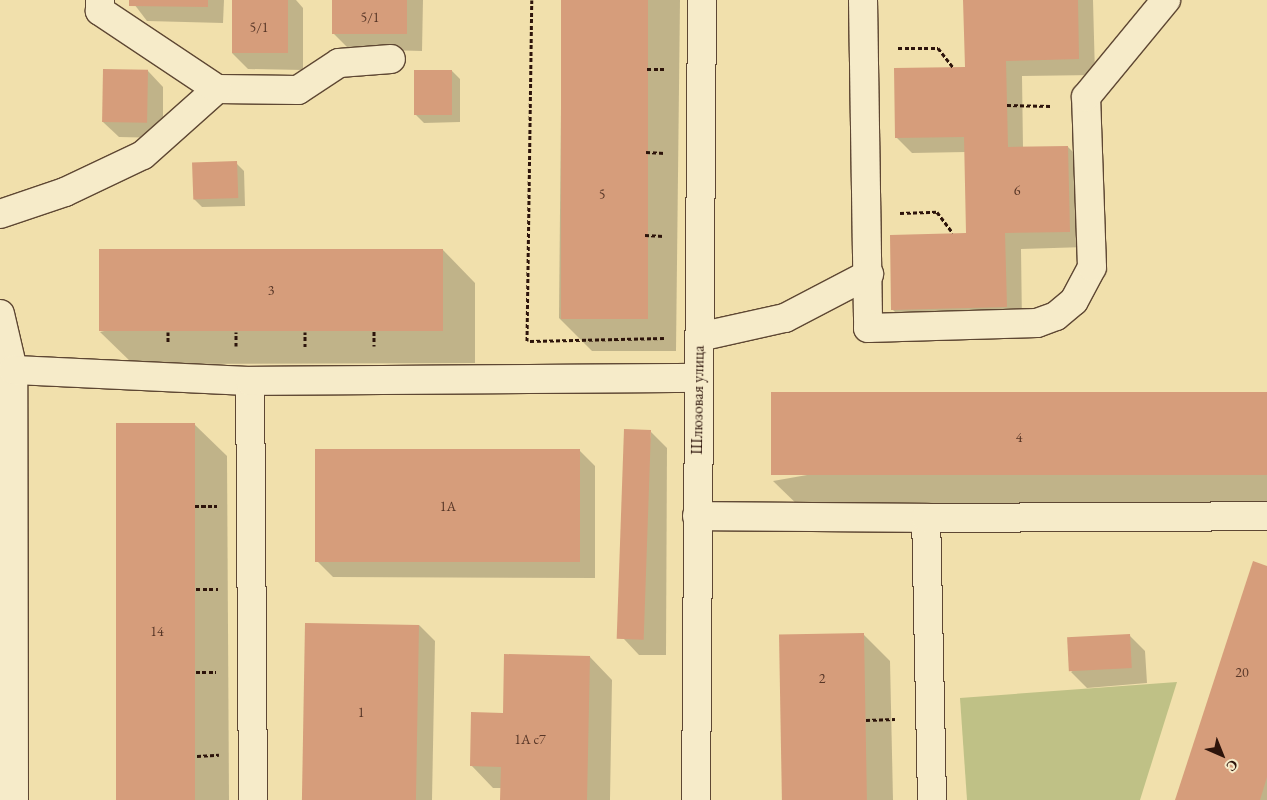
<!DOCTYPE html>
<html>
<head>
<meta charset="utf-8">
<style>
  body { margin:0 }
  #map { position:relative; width:1267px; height:800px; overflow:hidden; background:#f1e0ac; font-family:"EB Garamond",serif }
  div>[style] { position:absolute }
  .green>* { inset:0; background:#bfc186 }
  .shadow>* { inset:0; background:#0003 }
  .building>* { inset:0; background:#d69d7b; transform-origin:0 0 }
  .path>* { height:3px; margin-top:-1.5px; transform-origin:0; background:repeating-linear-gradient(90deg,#2d140b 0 4px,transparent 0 6.5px) }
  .roads { filter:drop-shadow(1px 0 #5e4733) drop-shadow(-1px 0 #5e4733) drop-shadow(0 1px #5e4733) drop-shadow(0 -1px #5e4733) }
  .minor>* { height:28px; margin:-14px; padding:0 14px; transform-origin:14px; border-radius:14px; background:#f6ebc9 }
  span { translate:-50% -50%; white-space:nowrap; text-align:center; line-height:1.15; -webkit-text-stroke:4.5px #f6ebc9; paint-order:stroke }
  .number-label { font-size:14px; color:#573627 }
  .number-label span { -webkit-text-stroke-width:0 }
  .street-label { font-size:16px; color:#2d140b }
  .north { position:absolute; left:1197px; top:730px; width:50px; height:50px; -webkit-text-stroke:4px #f6ebc9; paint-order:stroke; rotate:136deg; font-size:14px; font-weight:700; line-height:20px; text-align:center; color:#2d140b }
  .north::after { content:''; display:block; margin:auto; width:18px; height:22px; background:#2d140b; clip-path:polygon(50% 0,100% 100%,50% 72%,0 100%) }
</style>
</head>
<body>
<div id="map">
  <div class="green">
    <i style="clip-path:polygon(1177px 682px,1140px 800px,967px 800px,960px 698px)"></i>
  </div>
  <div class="shadow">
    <i style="clip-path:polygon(131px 0,224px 0,223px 23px,147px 21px)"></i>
    <i style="clip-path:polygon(233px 0,296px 0,303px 8px,303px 70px,248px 69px,232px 53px)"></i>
    <i style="clip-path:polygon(334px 0,423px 0,422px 51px,349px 49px,333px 33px)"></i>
    <i style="clip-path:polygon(562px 0,680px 0,676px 351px,592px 351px,559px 318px)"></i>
    <i style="clip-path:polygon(965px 0,1093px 0,1095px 75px,1022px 76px,1023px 148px,1068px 147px,1084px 163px,1086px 247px,1021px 249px,1022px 323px,908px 325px,892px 309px,968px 235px,966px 152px,912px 153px,896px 137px,966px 68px)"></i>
    <i style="clip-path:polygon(148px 71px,163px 87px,163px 138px,119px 137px,103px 122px)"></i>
    <i style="clip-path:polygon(452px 71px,460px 79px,460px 122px,424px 123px,416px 115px)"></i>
    <i style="clip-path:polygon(236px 163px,244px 171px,245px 206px,202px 207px,194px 199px)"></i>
    <i style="clip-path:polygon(443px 250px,475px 283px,475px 363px,133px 364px,100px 332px)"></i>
    <i style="clip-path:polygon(1267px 394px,1267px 507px,806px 513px,773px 481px)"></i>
    <i style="clip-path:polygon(194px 424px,227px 456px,229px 800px,120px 800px)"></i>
    <i style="clip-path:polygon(651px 432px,667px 448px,666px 655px,639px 655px,624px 639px)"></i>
    <i style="clip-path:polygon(579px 450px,595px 466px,595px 578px,333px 577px,317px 561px)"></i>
    <i style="clip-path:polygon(1267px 567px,1267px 800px,1176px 800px)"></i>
    <i style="clip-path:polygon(419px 625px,435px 641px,432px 800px,303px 800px)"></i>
    <i style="clip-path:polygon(863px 634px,890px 661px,893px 800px,784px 800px)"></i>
    <i style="clip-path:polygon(1129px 635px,1145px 651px,1147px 683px,1087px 688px,1071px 672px)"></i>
    <i style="clip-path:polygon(590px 657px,612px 680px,610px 800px,502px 800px,502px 788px,493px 788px,471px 765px)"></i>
  </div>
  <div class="building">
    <i style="clip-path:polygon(129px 0,208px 0,208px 7px,129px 6px)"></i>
    <i style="left:232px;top:0;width:56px;height:53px"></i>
    <i style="left:332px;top:0;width:75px;height:34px"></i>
    <i style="left:561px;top:0;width:87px;height:319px"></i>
    <i style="clip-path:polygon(963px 0,1078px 0,1079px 59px,1006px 61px,1008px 147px,1068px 146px,1070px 232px,1005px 233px,1007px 307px,891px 310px,890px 235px,966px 233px,964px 137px,895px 138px,894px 68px,965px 67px)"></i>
    <i style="left:103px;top:69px;width:45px;height:53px;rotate:1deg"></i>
    <i style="left:414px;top:70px;width:38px;height:45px"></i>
    <i style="left:237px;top:161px;width:37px;height:45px;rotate:88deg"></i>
    <i style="left:443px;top:249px;width:82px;height:344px;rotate:90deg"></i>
    <i style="left:1267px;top:392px;width:83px;height:496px;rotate:90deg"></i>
    <i style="left:116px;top:423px;width:79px;height:377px"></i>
    <i style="left:624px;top:429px;width:27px;height:210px;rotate:2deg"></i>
    <i style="left:315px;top:449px;width:265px;height:113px"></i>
    <i style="clip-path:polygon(1253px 561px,1267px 566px,1267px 777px,1260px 800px,1175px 800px)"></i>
    <i style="left:305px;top:623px;width:114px;height:177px;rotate:1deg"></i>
    <i style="left:864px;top:633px;width:167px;height:85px;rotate:89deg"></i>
    <i style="left:1130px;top:634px;width:34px;height:63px;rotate:87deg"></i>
    <i style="clip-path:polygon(504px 654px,590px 656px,587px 800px,500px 800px,501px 767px,470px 766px,471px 712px,503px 713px)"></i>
  </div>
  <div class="path">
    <i style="left:898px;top:48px;width:40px"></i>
    <i style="left:938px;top:48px;width:24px;rotate:52deg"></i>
    <i style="left:647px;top:69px;width:19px"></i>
    <i style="left:1007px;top:105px;width:44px;rotate:1.3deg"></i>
    <i style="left:646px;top:152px;width:19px;rotate:3deg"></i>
    <i style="left:900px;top:213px;width:37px;rotate:-2deg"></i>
    <i style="left:937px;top:212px;width:26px;rotate:53deg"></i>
    <i style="left:645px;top:235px;width:19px;rotate:3deg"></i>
    <i style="left:374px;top:331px;width:15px;rotate:90deg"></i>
    <i style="left:527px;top:341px;width:341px;rotate:-89.2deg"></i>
    <i style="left:530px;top:341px;width:134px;rotate:-1.3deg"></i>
    <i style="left:168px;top:342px;width:10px;rotate:-90deg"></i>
    <i style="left:236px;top:346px;width:14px;rotate:-90deg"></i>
    <i style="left:305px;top:347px;width:15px;rotate:-90deg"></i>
    <i style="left:195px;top:506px;width:22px"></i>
    <i style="left:196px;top:589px;width:22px"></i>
    <i style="left:196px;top:672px;width:20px"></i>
    <i style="left:866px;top:720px;width:29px;rotate:-2deg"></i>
    <i style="left:197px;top:756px;width:22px;rotate:-3deg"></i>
  </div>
  <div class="roads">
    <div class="minor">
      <i style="left:863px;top:0;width:328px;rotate:89.1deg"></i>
      <i style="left:868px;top:328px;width:169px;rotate:-1.7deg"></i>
      <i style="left:1037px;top:323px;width:20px;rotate:-20deg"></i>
      <i style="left:1056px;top:316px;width:23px;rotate:-40deg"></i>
      <i style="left:1074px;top:301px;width:38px;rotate:-62deg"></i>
      <i style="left:1092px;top:267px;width:170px;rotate:-92deg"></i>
      <i style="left:1086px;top:97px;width:126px;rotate:-50.5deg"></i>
      <i style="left:217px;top:89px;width:81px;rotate:0.7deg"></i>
      <i style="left:298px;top:90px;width:49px;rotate:-33.4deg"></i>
      <i style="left:339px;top:63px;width:52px;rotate:-4.4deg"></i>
      <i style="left:0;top:214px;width:69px;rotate:-18.7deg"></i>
      <i style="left:65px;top:192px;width:86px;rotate:-25.4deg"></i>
      <i style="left:143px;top:155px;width:99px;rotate:-41.7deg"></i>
      <i style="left:217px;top:89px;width:141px;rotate:-146.3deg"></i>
      <i style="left:100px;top:11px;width:11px;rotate:-90deg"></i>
      <i style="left:0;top:314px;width:57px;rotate:76.9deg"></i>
      <i style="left:699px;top:337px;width:88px;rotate:-12.5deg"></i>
      <i style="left:785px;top:318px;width:95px;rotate:-27.6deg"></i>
      <i style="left:697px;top:516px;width:229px;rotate:0.5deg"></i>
      <i style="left:14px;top:800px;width:430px;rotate:-90.1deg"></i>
      <i style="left:13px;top:370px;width:237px;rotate:2.7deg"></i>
      <i style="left:253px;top:800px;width:419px;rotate:-90.4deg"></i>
      <i style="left:250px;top:381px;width:448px;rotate:-0.4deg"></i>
      <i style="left:696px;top:800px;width:800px;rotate:-89.57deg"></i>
      <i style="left:932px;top:800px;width:282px;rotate:-91.2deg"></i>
      <i style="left:926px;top:518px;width:341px;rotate:-0.3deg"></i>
    </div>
  </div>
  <div class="number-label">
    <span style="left:370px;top:17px">5/1</span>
    <span style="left:259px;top:27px">5/1</span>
    <span style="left:1017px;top:190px">6</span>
    <span style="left:602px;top:194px">5</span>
    <span style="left:271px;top:290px">3</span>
    <span style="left:1019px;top:437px">4</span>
    <span style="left:448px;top:506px">1А</span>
    <span style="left:157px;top:631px">14</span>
    <span style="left:1242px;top:672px">20</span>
    <span style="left:822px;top:678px">2</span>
    <span style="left:361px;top:712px">1</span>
    <span style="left:530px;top:739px">1А с7</span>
  </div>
  <div class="street-label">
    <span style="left:698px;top:400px;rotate:-89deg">Шлюзовая улица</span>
  </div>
  <div class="north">С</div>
</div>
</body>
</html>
